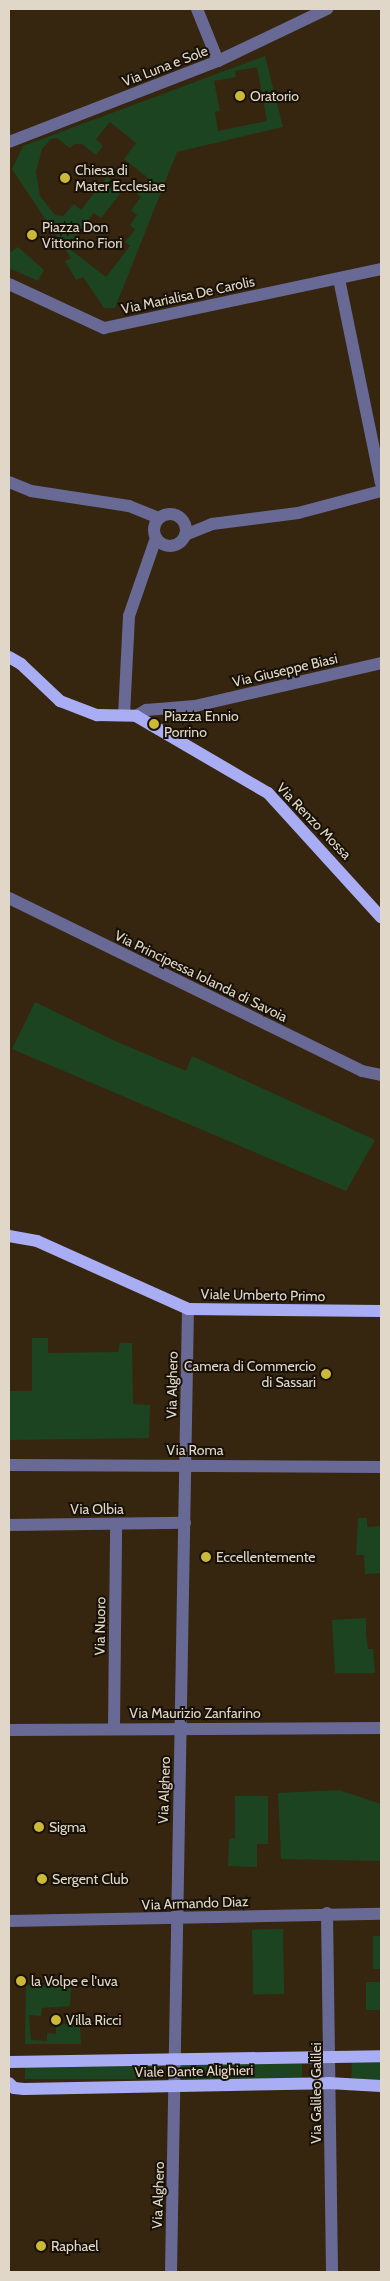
<!DOCTYPE html>
<html>
<head>
<meta charset="utf-8">
<style>
  body { margin:0 }
  #map { position:relative; width:390px; height:2281px; overflow:hidden; background:#36260f; font-family:Cabin,sans-serif }
  div>[style] { position:absolute }
  .green>* { inset:0; background:#1c4420; transform-origin:0 0 }
  .minor>* { height:12px; margin:-6px; padding:0 6px; transform-origin:6px; border-radius:6px; background:#686a95 }
  .minor>.ring { margin:-6px; padding:0; box-sizing:content-box; background:none; border:12px solid #686a95; border-radius:50% }
  .major>* { height:12px; margin:-6px; padding:0 6px; transform-origin:6px; border-radius:6px; background:#a9adf3 }
  .dots>* { width:14px; height:14px; translate:-50% -50%; box-sizing:border-box; border:2px solid #181107; border-radius:50% }
  span { translate:-50% -50%; white-space:nowrap; text-align:center; line-height:1.15; -webkit-text-stroke:4px #181107; paint-order:stroke }
  .street-label { font-size:14px; color:#e1d7c9 }
  .poi-label { font-size:14px; color:#e1d7c9 }
  .left { translate:0 -50%; text-align:left }
  .right { translate:-100% -50%; text-align:right }
  .frame { position:absolute; inset:0; border:10px solid #e1d7c9; pointer-events:none }
</style>
</head>
<body>
<div id="map">
  <div class="green">
    <i style="clip-path:polygon(evenodd,265px 56px,283px 127px,177px 152px,115px 308px,104px 308px,83px 277px,76px 280px,65px 261px,71px 258px,12px 169px,23px 146px,265px 56px,257px 67px,267px 121px,218px 131px,215px 112px,220px 111px,214px 81px,236px 77px,235px 71px,257px 67px,265px 56px,110px 122px,136px 143px,124px 159px,148px 178px,137px 194px,141px 197px,131px 210px,137px 215px,130px 225px,135px 230px,125px 242px,130px 246px,106px 277px,67px 247px,94px 213px,101px 218px,120px 194px,114px 189px,117px 185px,107px 177px,81px 210px,74px 204px,63px 216px,55px 215px,40px 196px,36px 172px,42px 149px,51px 139px,57px 138px,70px 148px,74px 144px,82px 144px,96px 155px,103px 146px,96px 139px,110px 122px)"></i>
    <i style="clip-path:polygon(18px 247px,44px 270px,38px 281px,9px 268px,9px 253px)"></i>
    <i style="clip-path:polygon(35px 1002px,115px 1041px,186px 1071px,192px 1056px,375px 1140px,346px 1191px,12px 1049px)"></i>
    <i style="clip-path:polygon(32px 1338px,48px 1338px,48px 1353px,118px 1352px,120px 1343px,132px 1343px,133px 1404px,150px 1405px,149px 1438px,9px 1440px,9px 1391px,32px 1391px)"></i>
    <i style="clip-path:polygon(358px 1518px,367px 1518px,367px 1527px,381px 1526px,381px 1573px,365px 1574px,364px 1555px,356px 1555px)"></i>
    <i style="clip-path:polygon(366px 1618px,366px 1635px,368px 1649px,373px 1649px,375px 1673px,335px 1673px,332px 1620px)"></i>
    <i style="clip-path:polygon(339px 1790px,381px 1804px,381px 1861px,281px 1859px,278px 1793px)"></i>
    <i style="clip-path:polygon(235px 1796px,268px 1796px,268px 1844px,257px 1844px,257px 1867px,228px 1866px,229px 1839px,235px 1838px)"></i>
    <i style="left:283px;top:1929px;width:65px;height:31px;rotate:89deg"></i>
    <i style="left:373px;top:1936px;width:8px;height:33px"></i>
    <i style="left:366px;top:1982px;width:15px;height:28px"></i>
    <i style="clip-path:polygon(26px 1985px,71px 1986px,70px 2006px,42px 2008px,41px 2016px,29px 2015px,31px 2040px,47px 2041px,47px 2033px,56px 2034px,56px 2024px,80px 2025px,81px 2044px,25px 2044px)"></i>
    <i style="left:352px;top:2060px;width:29px;height:19px;rotate:2deg"></i>
    <i style="left:302px;top:2064px;width:16px;height:121px;rotate:90deg"></i>
    <i style="left:25px;top:2065px;width:135px;height:14px"></i>
  </div>
  <div class="minor">
    <i style="left:197px;top:9px;width:56px;rotate:68deg"></i>
    <i style="left:9px;top:142px;width:224px;rotate:-21.2deg"></i>
    <i style="left:218px;top:61px;width:121px;rotate:-25.5deg"></i>
    <i style="left:339px;top:279px;width:208px;rotate:78.4deg"></i>
    <i style="left:9px;top:284px;width:105px;rotate:24.9deg"></i>
    <i style="left:104px;top:328px;width:283px;rotate:-12deg"></i>
    <i style="left:9px;top:482px;width:24px;rotate:22deg"></i>
    <i style="left:31px;top:491px;width:99px;rotate:8.7deg"></i>
    <i style="left:129px;top:506px;width:32px;rotate:22deg"></i>
    <i class="ring" style="left:154px;top:514px;width:20px;height:20px"></i>
    <i style="left:185px;top:535px;width:29px;rotate:-22deg"></i>
    <i style="left:212px;top:524px;width:87px;rotate:-7.3deg"></i>
    <i style="left:298px;top:513px;width:86px;rotate:-14.8deg"></i>
    <i style="left:124px;top:715px;width:99px;rotate:-87.1deg"></i>
    <i style="left:129px;top:616px;width:83px;rotate:-70.9deg"></i>
    <i style="left:136px;top:716px;width:12px;rotate:-31deg"></i>
    <i style="left:146px;top:710px;width:49px;rotate:-4.7deg"></i>
    <i style="left:195px;top:706px;width:191px;rotate:-13deg"></i>
    <i style="left:9px;top:898px;width:393px;rotate:26.1deg"></i>
    <i style="left:362px;top:1071px;width:19px;rotate:12deg"></i>
    <i style="left:9px;top:1465px;width:372px;rotate:0.3deg"></i>
    <i style="left:9px;top:1525px;width:176px;rotate:-0.7deg"></i>
    <i style="left:114px;top:1728px;width:204px;rotate:-89.4deg"></i>
    <i style="left:9px;top:1730px;width:372px;rotate:-0.3deg"></i>
    <i style="left:327px;top:1913px;width:359px;rotate:89.2deg"></i>
    <i style="left:9px;top:1921px;width:372px;rotate:-1.1deg"></i>
    <i style="left:171px;top:2272px;width:963px;rotate:-88.99deg"></i>
  </div>
  <div class="major">
    <i style="left:9px;top:657px;width:14px;rotate:30deg"></i>
    <i style="left:21px;top:664px;width:54px;rotate:43.5deg"></i>
    <i style="left:60px;top:701px;width:40px;rotate:21deg"></i>
    <i style="left:97px;top:715px;width:39px;rotate:1deg"></i>
    <i style="left:136px;top:716px;width:153px;rotate:30.3deg"></i>
    <i style="left:268px;top:793px;width:168px;rotate:47.7deg"></i>
    <i style="left:9px;top:1236px;width:28px;rotate:10deg"></i>
    <i style="left:37px;top:1241px;width:166px;rotate:24.2deg"></i>
    <i style="left:188px;top:1309px;width:193px;rotate:0.6deg"></i>
    <i style="left:9px;top:2062px;width:372px;rotate:-0.9deg"></i>
    <i style="left:9px;top:2083px;width:7px;rotate:45deg"></i>
    <i style="left:14px;top:2088px;width:10px;rotate:6deg"></i>
    <i style="left:24px;top:2089px;width:304px;rotate:-1.1deg"></i>
    <i style="left:328px;top:2083px;width:53px;rotate:3.2deg"></i>
  </div>
  <div class="dots">
    <i style="left:240px;top:96px;background:#ccb938"></i>
    <i style="left:65px;top:178px;background:#ccb938"></i>
    <i style="left:32px;top:235px;background:#ccb938"></i>
    <i style="left:154px;top:724px;background:#ccb938"></i>
    <i style="left:326px;top:1374px;background:#ccb938"></i>
    <i style="left:206px;top:1557px;background:#ccb938"></i>
    <i style="left:39px;top:1827px;background:#ccb938"></i>
    <i style="left:42px;top:1879px;background:#ccb938"></i>
    <i style="left:21px;top:1981px;background:#ccb938"></i>
    <i style="left:56px;top:2020px;background:#ccb938"></i>
    <i style="left:41px;top:2246px;background:#ccb938"></i>
  </div>
  <div class="street-label">
    <span style="left:165px;top:66px;rotate:-21deg">Via Luna e Sole</span>
    <span style="left:188px;top:295px;rotate:-12deg">Via Marialisa De Carolis</span>
    <span style="left:285px;top:670px;rotate:-13deg">Via Giuseppe Biasi</span>
    <span style="left:314px;top:821px;rotate:46deg">Via Renzo Mossa</span>
    <span style="left:201px;top:976px;rotate:26deg">Via Principessa Iolanda di Savoia</span>
    <span style="left:263px;top:1295px;rotate:1deg">Viale Umberto Primo</span>
    <span style="left:172px;top:1385px;rotate:-89deg">Via Alghero</span>
    <span style="left:195px;top:1450px">Via Roma</span>
    <span style="left:97px;top:1509px">Via Olbia</span>
    <span style="left:100px;top:1626px;rotate:-89deg">Via Nuoro</span>
    <span style="left:195px;top:1713px">Via Maurizio Zanfarino</span>
    <span style="left:164px;top:1790px;rotate:-88deg">Via Alghero</span>
    <span style="left:195px;top:1903px;rotate:-2deg">Via Armando Diaz</span>
    <span style="left:194px;top:2071px;rotate:-1deg">Viale Dante Alighieri</span>
    <span style="left:316px;top:2093px;rotate:-90deg">Via Galileo Galilei</span>
    <span style="left:158px;top:2195px;rotate:-88deg">Via Alghero</span>
  </div>
  <div class="poi-label">
    <span class="left" style="left:250px;top:96px">Oratorio</span>
    <span class="left" style="left:75px;top:178px">Chiesa di<br>Mater Ecclesiae</span>
    <span class="left" style="left:42px;top:235px">Piazza Don<br>Vittorino Fiori</span>
    <span class="left" style="left:164px;top:724px">Piazza Ennio<br>Porrino</span>
    <span class="right" style="left:316px;top:1374px">Camera di Commercio<br>di Sassari</span>
    <span class="left" style="left:216px;top:1557px">Eccellentemente</span>
    <span class="left" style="left:49px;top:1827px">Sigma</span>
    <span class="left" style="left:52px;top:1879px">Sergent Club</span>
    <span class="left" style="left:31px;top:1981px">la Volpe e l'uva</span>
    <span class="left" style="left:66px;top:2020px">Villa Ricci</span>
    <span class="left" style="left:51px;top:2246px">Raphael</span>
  </div>
  <div class="frame"></div>
</div>
</body>
</html>
